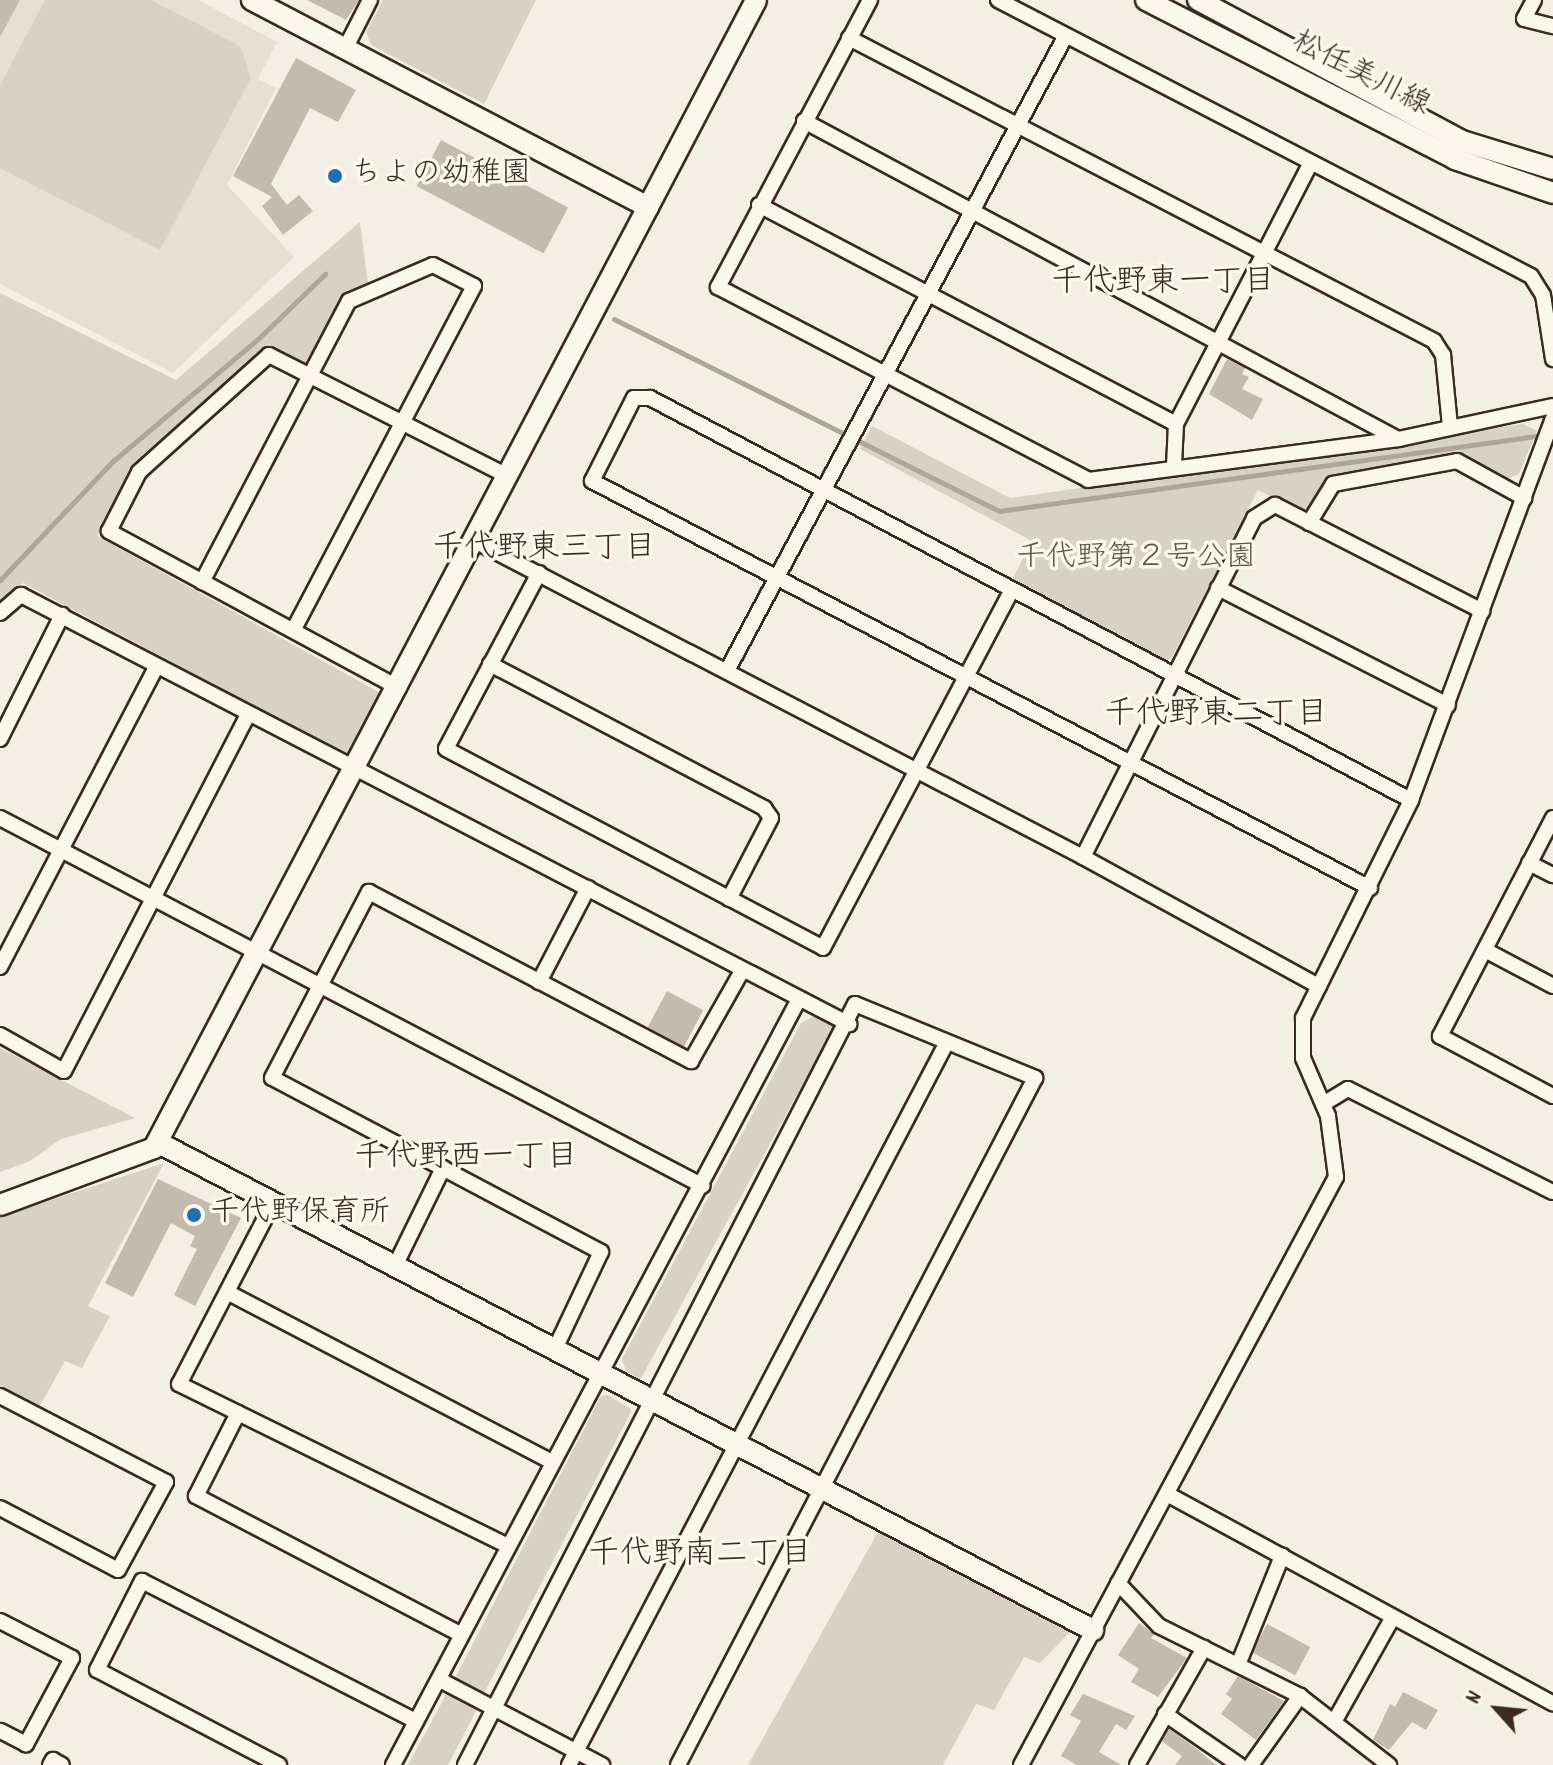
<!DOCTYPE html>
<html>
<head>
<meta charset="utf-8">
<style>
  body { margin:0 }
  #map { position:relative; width:1553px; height:1765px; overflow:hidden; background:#f3efe4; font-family:Dekko,"Klee One",sans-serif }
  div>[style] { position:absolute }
  .built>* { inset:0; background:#e5dfd4 }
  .green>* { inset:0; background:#d8d1c6 }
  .stream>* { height:5px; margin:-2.5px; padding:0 2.5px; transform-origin:2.5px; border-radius:2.5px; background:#afa69a }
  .building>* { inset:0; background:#c3bbb0; transform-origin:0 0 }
  .roads { filter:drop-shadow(2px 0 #3b2a1e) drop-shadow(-2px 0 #3b2a1e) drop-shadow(0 2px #3b2a1e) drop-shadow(0 -2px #3b2a1e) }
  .street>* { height:14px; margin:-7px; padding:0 7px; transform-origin:7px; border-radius:7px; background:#fbf7ec }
  .secondary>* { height:20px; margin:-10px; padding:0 10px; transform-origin:10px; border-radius:10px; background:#fbf7ec }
  .dots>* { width:22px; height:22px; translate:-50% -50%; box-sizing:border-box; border:4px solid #fbf7ec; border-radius:50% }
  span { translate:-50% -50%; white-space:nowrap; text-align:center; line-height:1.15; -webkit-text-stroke:7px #fbf7ec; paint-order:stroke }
  .street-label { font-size:30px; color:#3b2a1e }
  .poi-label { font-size:30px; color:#3b2a1e }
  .left { translate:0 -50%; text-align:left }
  .park-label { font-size:30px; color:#625448 }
  .neighbourhood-label { font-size:32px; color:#3b2a1e }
  .north { position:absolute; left:1457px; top:1669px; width:80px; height:80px; -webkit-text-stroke:6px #fbf7ec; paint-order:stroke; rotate:297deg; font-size:22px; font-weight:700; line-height:32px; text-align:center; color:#3b2a1e }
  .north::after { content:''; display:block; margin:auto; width:28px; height:36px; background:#3b2a1e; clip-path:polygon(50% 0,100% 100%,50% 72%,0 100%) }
</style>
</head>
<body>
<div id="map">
  <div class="built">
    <i style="clip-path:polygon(0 0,198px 0,277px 42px,258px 79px,276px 88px,227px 185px,294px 257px,173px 373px,0 284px)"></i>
  </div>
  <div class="green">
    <i style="clip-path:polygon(45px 0,151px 0,240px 46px,251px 78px,160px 250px,0 168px,0 85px)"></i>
    <i style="clip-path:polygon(383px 0,536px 0,484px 104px,371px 45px,366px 32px)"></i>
    <i style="clip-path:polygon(360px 222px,368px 285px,345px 298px,308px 367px,271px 347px,131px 470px,97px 536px,384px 695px,350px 757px,23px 583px,0 604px,0 293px,176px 380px)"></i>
    <i style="clip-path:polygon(1523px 424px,1537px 431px,1519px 474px,1505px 480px,1452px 456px,1328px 479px,1307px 514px,1258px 490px,1171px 659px,1163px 661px,1011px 582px,1032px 541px,860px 449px,872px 426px,1010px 498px)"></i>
    <i style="clip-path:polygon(814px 1016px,836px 1024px,640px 1380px,626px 1371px,622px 1359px,801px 1023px)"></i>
    <i style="clip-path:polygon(0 1048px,135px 1118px,61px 1139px,30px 1161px,0 1172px)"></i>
    <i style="clip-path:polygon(164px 1163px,88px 1306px,110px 1316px,82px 1368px,65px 1361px,38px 1409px,0 1389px,0 1217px)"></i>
    <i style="clip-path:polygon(608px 1395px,631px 1409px,630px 1414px,483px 1695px,454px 1680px,601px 1396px)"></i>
    <i style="clip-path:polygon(879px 1530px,1071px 1631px,1040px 1663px,1024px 1657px,994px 1710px,976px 1704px,943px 1765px,748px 1765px)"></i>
    <i style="clip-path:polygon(448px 1691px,478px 1707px,448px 1765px,408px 1765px)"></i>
  </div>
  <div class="stream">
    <i style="left:614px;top:319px;width:430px;rotate:26.5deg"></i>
    <i style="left:999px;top:511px;width:550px;rotate:-7.94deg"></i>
    <i style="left:0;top:580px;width:164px;rotate:-46.5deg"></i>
    <i style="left:113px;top:461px;width:192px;rotate:-40.1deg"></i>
    <i style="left:260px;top:337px;width:91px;rotate:-44.1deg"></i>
  </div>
  <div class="building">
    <i style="clip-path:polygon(0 0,20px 0,0 37px)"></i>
    <i style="clip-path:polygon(307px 0,359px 0,346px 20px)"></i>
    <i style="clip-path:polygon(296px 58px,356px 90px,338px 122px,310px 108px,271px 184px,287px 205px,299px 195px,313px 211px,283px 235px,262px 206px,272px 197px,233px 176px)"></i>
    <i style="left:441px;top:140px;width:144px;height:52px;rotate:28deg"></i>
    <i style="clip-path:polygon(1227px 359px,1245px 368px,1242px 374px,1249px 377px,1242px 389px,1263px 399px,1252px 420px,1209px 394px)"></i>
    <i style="left:667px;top:991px;width:41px;height:41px;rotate:28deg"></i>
    <i style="clip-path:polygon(158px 1179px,241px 1218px,195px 1306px,174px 1295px,197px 1249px,190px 1246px,195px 1236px,171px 1223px,133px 1297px,105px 1283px)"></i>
    <i style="clip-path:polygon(1139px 1623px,1154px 1634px,1151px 1638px,1187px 1658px,1158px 1697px,1131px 1682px,1139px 1669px,1118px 1655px)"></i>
    <i style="left:1267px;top:1624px;width:49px;height:32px;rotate:28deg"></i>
    <i style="clip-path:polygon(1238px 1676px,1284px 1701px,1256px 1740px,1221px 1714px,1232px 1699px,1226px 1694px)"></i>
    <i style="clip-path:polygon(1403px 1692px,1438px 1710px,1426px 1730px,1412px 1722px,1389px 1750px,1373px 1740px,1390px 1704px,1395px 1707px)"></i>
    <i style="clip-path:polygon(1083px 1694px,1135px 1716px,1126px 1730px,1116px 1724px,1099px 1752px,1121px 1765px,1077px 1765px,1061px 1756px,1081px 1721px,1070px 1715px)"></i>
    <i style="clip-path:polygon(1169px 1729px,1193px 1746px,1216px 1765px,1175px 1765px,1182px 1756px,1162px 1741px)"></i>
  </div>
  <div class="roads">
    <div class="street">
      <i style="left:870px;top:0;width:325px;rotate:117.9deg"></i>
      <i style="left:718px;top:287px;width:417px;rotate:27.5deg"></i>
      <i style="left:1088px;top:480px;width:314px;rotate:-7.5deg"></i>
      <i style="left:1399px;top:439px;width:157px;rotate:-12.1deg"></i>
      <i style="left:998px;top:0;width:600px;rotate:27.38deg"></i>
      <i style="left:1531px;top:276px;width:22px;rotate:58deg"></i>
      <i style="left:1543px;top:295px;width:65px;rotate:81.1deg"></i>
      <i style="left:1534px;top:0;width:21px;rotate:118deg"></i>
      <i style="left:1524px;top:19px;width:30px;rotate:14deg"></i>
      <i style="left:849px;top:38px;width:659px;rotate:27.38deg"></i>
      <i style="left:1434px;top:341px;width:17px;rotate:57deg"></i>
      <i style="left:1443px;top:355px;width:72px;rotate:84.4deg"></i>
      <i style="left:345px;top:49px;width:55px;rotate:-63deg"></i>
      <i style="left:804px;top:121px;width:674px;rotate:28.16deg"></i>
      <i style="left:759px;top:205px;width:471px;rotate:27.7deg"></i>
      <i style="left:1174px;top:466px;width:42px;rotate:-87.3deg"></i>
      <i style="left:1176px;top:424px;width:292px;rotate:-62.7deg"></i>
      <i style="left:1309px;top:523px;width:46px;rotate:-58.4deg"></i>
      <i style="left:1333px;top:484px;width:126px;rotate:-10.5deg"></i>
      <i style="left:1457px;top:461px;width:77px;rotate:28.9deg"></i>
      <i style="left:475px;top:541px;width:685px;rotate:27.46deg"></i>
      <i style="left:1083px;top:857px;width:269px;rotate:28.7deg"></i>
      <i style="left:539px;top:573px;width:199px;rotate:117.9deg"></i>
      <i style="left:446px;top:749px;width:426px;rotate:27.8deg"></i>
      <i style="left:823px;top:948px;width:403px;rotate:-62.2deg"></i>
      <i style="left:202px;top:582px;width:317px;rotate:-62.4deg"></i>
      <i style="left:349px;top:301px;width:91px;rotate:-23.2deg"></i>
      <i style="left:433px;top:265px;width:46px;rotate:27.1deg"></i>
      <i style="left:474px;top:286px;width:387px;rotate:117.7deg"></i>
      <i style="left:1218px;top:588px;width:258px;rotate:27deg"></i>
      <i style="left:0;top:613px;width:28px;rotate:-41deg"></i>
      <i style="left:21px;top:595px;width:933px;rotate:27.39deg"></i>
      <i style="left:490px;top:664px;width:310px;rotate:27.7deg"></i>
      <i style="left:764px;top:808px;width:12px;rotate:55deg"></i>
      <i style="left:771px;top:818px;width:91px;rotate:117.4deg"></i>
      <i style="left:728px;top:669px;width:716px;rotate:-61.93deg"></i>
      <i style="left:399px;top:688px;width:330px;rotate:-151.6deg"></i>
      <i style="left:109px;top:531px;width:66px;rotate:-63deg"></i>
      <i style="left:139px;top:472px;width:175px;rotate:-42deg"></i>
      <i style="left:269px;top:355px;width:268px;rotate:26.9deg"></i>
      <i style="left:0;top:739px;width:139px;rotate:-63.4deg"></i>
      <i style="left:0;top:818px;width:793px;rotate:27.63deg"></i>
      <i style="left:1553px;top:818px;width:246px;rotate:117.4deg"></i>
      <i style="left:1440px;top:1036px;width:128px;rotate:28deg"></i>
      <i style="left:1083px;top:857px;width:380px;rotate:-63.2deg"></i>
      <i style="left:1254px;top:518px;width:25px;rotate:-32deg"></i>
      <i style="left:1275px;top:505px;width:233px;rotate:27.1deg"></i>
      <i style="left:1529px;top:863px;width:27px;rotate:27deg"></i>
      <i style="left:1370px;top:888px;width:878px;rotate:-152.38deg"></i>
      <i style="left:592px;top:481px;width:93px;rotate:-63.2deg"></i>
      <i style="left:634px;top:398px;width:16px"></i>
      <i style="left:650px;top:398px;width:861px;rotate:27.85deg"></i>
      <i style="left:1485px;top:950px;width:77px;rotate:27.9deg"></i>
      <i style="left:0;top:967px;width:338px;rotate:-62.5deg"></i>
      <i style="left:539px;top:982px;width:106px;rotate:-62.5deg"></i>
      <i style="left:0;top:1035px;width:73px;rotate:29.4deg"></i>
      <i style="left:64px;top:1071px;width:401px;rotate:-62.7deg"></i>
      <i style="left:1323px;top:1104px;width:29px;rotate:-31deg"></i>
      <i style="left:1348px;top:1089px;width:229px;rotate:26.7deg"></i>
      <i style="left:274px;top:1201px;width:206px;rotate:117.4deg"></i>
      <i style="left:179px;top:1384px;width:364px;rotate:26.2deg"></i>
      <i style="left:396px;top:1264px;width:107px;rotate:-63.9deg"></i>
      <i style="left:227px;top:1292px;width:365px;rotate:27.6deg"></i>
      <i style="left:556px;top:1347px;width:105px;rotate:-64.7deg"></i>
      <i style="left:601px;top:1252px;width:372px;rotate:-152.1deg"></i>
      <i style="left:272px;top:1078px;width:210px;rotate:-62.5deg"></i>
      <i style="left:369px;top:892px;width:364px;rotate:27.7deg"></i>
      <i style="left:691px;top:1061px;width:103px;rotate:-60.5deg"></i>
      <i style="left:0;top:1396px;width:187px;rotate:27.4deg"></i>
      <i style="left:166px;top:1482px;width:100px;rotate:118.6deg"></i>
      <i style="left:118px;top:1570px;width:133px;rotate:-152.3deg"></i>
      <i style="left:238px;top:1413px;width:93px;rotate:116.8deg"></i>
      <i style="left:196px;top:1496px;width:298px;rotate:27.6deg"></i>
      <i style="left:1167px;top:1494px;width:439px;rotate:28.5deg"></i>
      <i style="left:1118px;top:1583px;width:59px;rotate:46.4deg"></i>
      <i style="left:1159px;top:1626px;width:157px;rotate:26.4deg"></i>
      <i style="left:1300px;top:1696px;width:113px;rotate:37.8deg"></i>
      <i style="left:0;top:1621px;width:81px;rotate:27.2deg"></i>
      <i style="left:72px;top:1658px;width:98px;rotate:118.1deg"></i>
      <i style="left:26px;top:1744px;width:29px;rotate:-153deg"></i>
      <i style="left:1238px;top:1665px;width:118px;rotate:-68deg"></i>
      <i style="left:442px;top:1681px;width:181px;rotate:27.7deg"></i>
      <i style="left:1165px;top:1714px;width:90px;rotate:34.6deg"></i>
      <i style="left:1334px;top:1722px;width:120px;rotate:-60.7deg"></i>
      <i style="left:50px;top:1765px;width:6px;rotate:-59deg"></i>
      <i style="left:53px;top:1760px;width:10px;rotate:29deg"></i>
      <i style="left:279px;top:1765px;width:205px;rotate:-152.4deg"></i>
      <i style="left:97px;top:1670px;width:100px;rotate:-63.2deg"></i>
      <i style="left:142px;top:1581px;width:308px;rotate:27.1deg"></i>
      <i style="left:393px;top:1765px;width:867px;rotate:-62.08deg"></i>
      <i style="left:465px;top:1765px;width:855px;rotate:-62.87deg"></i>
      <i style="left:855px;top:1004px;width:195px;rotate:22.3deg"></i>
      <i style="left:1035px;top:1078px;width:774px;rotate:117.46deg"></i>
      <i style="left:569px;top:1765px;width:814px;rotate:-62.4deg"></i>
      <i style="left:1021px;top:1765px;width:667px;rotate:-61.82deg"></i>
      <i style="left:1336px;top:1177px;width:62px;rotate:-97.5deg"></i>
      <i style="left:1328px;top:1116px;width:63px;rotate:-113.3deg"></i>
      <i style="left:1303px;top:1058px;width:40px;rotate:-90deg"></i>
      <i style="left:1303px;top:1018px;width:243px;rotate:-63.6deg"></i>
      <i style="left:1411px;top:800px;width:407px;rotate:-69.6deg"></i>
      <i style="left:1137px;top:1765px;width:135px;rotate:-60.2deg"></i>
      <i style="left:1251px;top:1765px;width:85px;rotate:-54.6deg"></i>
    </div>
    <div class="secondary">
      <i style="left:1146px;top:0;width:348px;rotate:27.2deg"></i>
      <i style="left:1455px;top:159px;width:104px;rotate:19.1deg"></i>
      <i style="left:1198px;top:0;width:299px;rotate:28.1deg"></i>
      <i style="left:1462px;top:141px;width:95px;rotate:17.1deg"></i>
      <i style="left:648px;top:207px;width:233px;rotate:-62.4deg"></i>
      <i style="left:157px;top:1142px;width:1056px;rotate:27.54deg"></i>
      <i style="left:0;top:1205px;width:164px;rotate:-20.3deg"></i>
      <i style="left:154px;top:1148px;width:1063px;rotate:-62.3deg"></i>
      <i style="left:648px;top:207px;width:447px;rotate:-152.4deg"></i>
    </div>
  </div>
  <div class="dots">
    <i style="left:335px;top:176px;background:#1f6fb2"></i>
    <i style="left:194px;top:1215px;background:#1f6fb2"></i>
  </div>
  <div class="street-label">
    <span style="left:1360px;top:76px;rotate:27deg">松任美川線</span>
  </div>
  <div class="poi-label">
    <span class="left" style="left:351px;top:176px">ちよの幼稚園</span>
    <span class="left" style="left:210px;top:1215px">千代野保育所</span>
  </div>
  <div class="park-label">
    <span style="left:1136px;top:560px">千代野第２号公園</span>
  </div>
  <div class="neighbourhood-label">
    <span style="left:1163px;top:284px">千代野東一丁目</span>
    <span style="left:544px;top:550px">千代野東三丁目</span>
    <span style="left:1216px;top:716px">千代野東二丁目</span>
    <span style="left:466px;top:1159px">千代野西一丁目</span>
    <span style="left:700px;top:1556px">千代野南二丁目</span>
  </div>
  <div class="north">N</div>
</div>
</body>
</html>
